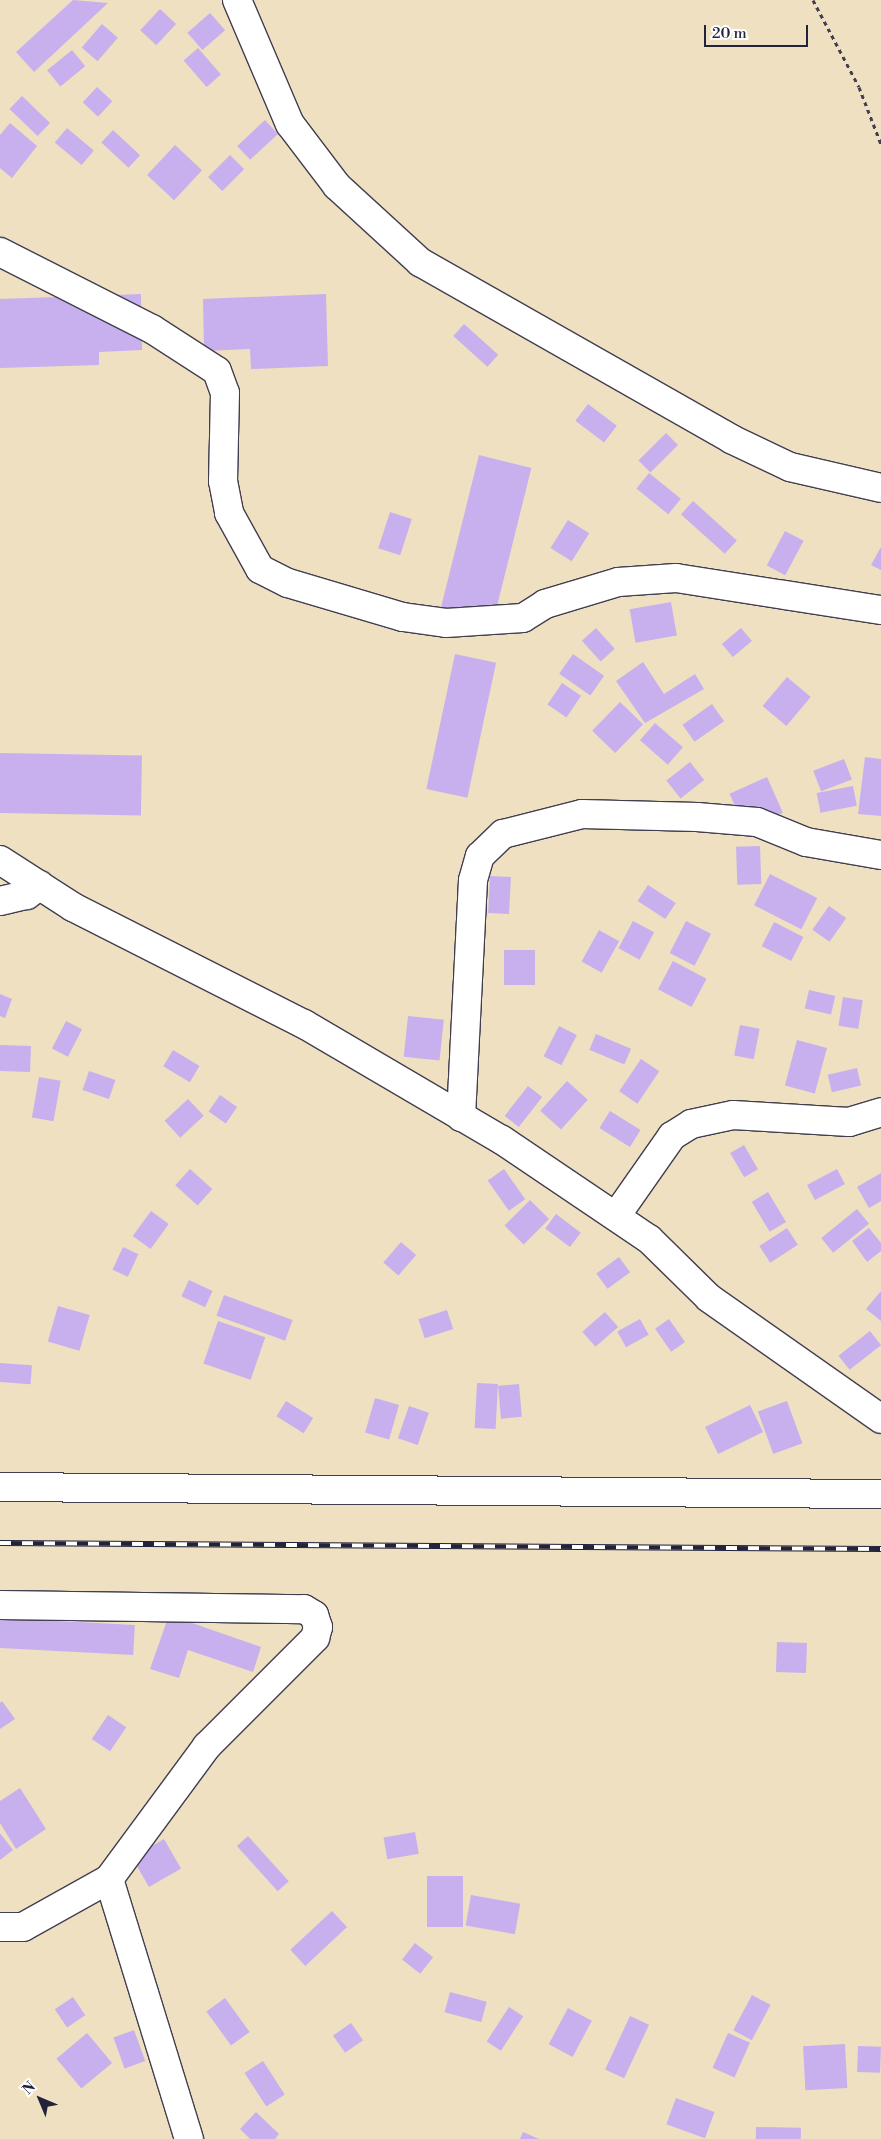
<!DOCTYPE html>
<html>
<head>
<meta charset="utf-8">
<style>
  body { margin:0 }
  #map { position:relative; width:881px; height:2139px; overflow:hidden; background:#eee0c0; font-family:"Libre Bodoni",serif }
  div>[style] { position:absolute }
  .building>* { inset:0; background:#c8b0ee; transform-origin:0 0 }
  .path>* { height:3px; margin-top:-1.5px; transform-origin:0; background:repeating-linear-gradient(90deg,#413e4f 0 4px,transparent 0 8px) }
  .roads { filter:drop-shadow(1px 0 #413e4f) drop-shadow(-1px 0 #413e4f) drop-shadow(0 1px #413e4f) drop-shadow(0 -1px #413e4f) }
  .minor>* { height:28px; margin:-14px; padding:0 14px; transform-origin:14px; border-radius:14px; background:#fff }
  .rail>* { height:5.5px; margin-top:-2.75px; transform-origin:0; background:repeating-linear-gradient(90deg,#fff 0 11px,#22223b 0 22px); box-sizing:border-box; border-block:1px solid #22223b }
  span { translate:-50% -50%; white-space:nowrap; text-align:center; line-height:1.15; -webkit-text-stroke:4px #fff; paint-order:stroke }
  .north { position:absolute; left:15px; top:2074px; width:50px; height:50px; -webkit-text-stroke:4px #fff; paint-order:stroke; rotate:315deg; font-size:14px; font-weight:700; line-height:20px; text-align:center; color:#22223b }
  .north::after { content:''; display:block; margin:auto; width:18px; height:22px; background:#22223b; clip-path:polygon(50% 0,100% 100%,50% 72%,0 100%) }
  .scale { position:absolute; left:704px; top:25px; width:104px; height:22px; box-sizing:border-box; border:2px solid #22223b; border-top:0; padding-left:6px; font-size:15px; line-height:18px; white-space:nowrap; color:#22223b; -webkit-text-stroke:4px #fff; paint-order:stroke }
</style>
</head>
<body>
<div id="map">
  <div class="building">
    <i style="clip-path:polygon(73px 0,108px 3px,34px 72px,16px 52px)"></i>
    <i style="left:160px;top:9px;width:22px;height:29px;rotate:43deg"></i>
    <i style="left:210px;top:13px;width:23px;height:30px;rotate:49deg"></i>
    <i style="left:102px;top:24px;width:21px;height:31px;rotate:41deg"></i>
    <i style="left:198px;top:48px;width:35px;height:19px;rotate:49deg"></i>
    <i style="left:72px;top:50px;width:21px;height:32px;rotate:51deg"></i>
    <i style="left:97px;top:87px;width:21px;height:21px;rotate:43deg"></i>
    <i style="left:22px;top:96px;width:39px;height:18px;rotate:44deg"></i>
    <i style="left:265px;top:120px;width:19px;height:38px;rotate:47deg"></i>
    <i style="clip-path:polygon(10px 123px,37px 146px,12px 178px,0 168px,0 135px)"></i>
    <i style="left:67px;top:128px;width:35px;height:19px;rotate:40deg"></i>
    <i style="left:113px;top:130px;width:37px;height:17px;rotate:43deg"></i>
    <i style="left:175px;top:145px;width:37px;height:41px;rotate:43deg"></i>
    <i style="left:230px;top:155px;width:20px;height:31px;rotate:45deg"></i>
    <i style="clip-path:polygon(141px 294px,142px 350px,99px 352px,99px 365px,0 368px,0 299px)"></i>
    <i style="clip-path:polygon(326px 294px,328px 366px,251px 369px,250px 349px,204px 351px,203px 299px)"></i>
    <i style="left:464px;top:324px;width:46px;height:16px;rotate:42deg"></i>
    <i style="left:588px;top:404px;width:36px;height:21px;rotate:37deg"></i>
    <i style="left:666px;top:433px;width:17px;height:39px;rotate:45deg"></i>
    <i style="left:479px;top:455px;width:54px;height:167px;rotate:14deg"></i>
    <i style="left:649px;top:473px;width:41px;height:20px;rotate:39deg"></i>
    <i style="left:693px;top:501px;width:59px;height:18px;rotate:42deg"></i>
    <i style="left:390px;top:512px;width:23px;height:38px;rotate:18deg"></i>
    <i style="left:568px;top:520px;width:25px;height:33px;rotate:32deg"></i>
    <i style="left:785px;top:531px;width:21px;height:39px;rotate:28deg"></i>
    <i style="clip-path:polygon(881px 547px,881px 570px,871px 565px)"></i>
    <i style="left:671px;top:602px;width:34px;height:42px;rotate:80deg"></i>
    <i style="left:596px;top:628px;width:28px;height:19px;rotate:48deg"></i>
    <i style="left:741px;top:628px;width:17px;height:25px;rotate:50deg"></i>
    <i style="left:455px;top:654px;width:42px;height:138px;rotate:12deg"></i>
    <i style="left:573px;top:654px;width:38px;height:24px;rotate:35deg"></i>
    <i style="clip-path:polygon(643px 662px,664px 694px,695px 674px,704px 689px,645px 723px,616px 681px)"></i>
    <i style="left:787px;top:677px;width:31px;height:38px;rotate:40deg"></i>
    <i style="left:562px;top:683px;width:23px;height:26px;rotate:34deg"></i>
    <i style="left:620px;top:702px;width:32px;height:40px;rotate:44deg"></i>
    <i style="left:712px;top:704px;width:21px;height:36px;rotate:55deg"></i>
    <i style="left:655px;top:723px;width:37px;height:23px;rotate:41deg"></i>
    <i style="left:0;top:753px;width:142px;height:60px;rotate:1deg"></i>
    <i style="clip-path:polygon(865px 757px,881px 759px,881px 816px,858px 814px)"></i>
    <i style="left:844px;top:759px;width:22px;height:33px;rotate:69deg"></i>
    <i style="left:690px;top:762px;width:23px;height:30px;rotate:52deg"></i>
    <i style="left:767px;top:777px;width:39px;height:41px;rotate:66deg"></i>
    <i style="left:853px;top:786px;width:20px;height:37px;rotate:79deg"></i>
    <i style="left:760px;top:846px;width:38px;height:24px;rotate:88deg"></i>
    <i style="left:770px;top:874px;width:53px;height:35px;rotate:27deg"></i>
    <i style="left:490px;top:876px;width:21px;height:37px;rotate:3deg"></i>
    <i style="left:648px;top:885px;width:33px;height:19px;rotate:33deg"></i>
    <i style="left:829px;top:906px;width:21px;height:29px;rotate:35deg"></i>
    <i style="left:633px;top:921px;width:24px;height:31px;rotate:28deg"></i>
    <i style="left:686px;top:921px;width:28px;height:36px;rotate:27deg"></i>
    <i style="left:774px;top:922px;width:33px;height:27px;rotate:27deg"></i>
    <i style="left:599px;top:930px;width:23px;height:36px;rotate:29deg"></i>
    <i style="left:535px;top:950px;width:35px;height:31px;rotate:90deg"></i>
    <i style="left:673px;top:961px;width:38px;height:32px;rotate:28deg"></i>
    <i style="left:809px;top:990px;width:27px;height:19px;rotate:13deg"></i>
    <i style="clip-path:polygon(0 994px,12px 999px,5px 1018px,0 1016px)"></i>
    <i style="left:843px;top:997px;width:20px;height:29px;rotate:9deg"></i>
    <i style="left:408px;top:1016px;width:36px;height:41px;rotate:6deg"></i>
    <i style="left:66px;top:1021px;width:18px;height:31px;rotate:27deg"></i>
    <i style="left:740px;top:1025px;width:20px;height:31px;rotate:11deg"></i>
    <i style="left:559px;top:1026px;width:20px;height:34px;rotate:27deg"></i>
    <i style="left:596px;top:1034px;width:38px;height:17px;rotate:23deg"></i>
    <i style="left:797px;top:1040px;width:31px;height:47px;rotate:15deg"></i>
    <i style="left:0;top:1045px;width:31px;height:26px;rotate:2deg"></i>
    <i style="left:173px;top:1050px;width:31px;height:19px;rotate:31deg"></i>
    <i style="left:641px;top:1059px;width:22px;height:39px;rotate:34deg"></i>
    <i style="left:857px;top:1068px;width:18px;height:30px;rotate:77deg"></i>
    <i style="left:89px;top:1071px;width:28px;height:20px;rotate:19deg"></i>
    <i style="left:39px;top:1077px;width:22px;height:41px;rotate:10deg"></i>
    <i style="left:567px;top:1081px;width:28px;height:40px;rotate:42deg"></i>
    <i style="left:528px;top:1086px;width:18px;height:38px;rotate:38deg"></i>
    <i style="left:220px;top:1095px;width:21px;height:20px;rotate:35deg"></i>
    <i style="left:188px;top:1099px;width:23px;height:32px;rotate:47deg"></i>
    <i style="left:610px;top:1111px;width:36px;height:20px;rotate:32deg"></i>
    <i style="left:744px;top:1145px;width:28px;height:16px;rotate:60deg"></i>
    <i style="left:190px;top:1169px;width:30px;height:22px;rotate:42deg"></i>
    <i style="left:504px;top:1169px;width:37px;height:20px;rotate:55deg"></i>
    <i style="left:837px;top:1169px;width:17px;height:34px;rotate:62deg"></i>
    <i style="clip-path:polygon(881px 1173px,881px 1201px,869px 1208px,857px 1187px)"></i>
    <i style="left:768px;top:1192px;width:35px;height:19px;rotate:59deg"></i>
    <i style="left:530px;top:1200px;width:27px;height:36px;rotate:45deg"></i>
    <i style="left:857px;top:1209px;width:19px;height:46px;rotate:51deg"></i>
    <i style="left:151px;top:1211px;width:22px;height:31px;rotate:36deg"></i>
    <i style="left:556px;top:1214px;width:31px;height:18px;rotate:37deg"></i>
    <i style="left:787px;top:1228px;width:20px;height:33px;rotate:57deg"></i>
    <i style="clip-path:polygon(869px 1228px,881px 1243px,881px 1251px,867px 1262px,852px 1241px)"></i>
    <i style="left:401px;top:1242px;width:20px;height:27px;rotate:41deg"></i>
    <i style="left:123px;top:1247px;width:17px;height:25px;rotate:25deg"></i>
    <i style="left:619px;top:1257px;width:19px;height:28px;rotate:54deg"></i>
    <i style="left:189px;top:1280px;width:26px;height:18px;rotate:25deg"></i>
    <i style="clip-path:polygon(881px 1291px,881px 1321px,866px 1309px)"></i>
    <i style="left:224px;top:1295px;width:73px;height:22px;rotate:20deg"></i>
    <i style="left:58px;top:1306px;width:33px;height:37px;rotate:16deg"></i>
    <i style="left:447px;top:1310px;width:20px;height:30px;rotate:72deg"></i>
    <i style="left:605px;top:1312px;width:20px;height:30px;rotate:49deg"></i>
    <i style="left:640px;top:1319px;width:18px;height:26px;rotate:61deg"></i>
    <i style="left:669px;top:1319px;width:28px;height:17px;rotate:55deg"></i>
    <i style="left:218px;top:1321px;width:50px;height:45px;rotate:19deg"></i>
    <i style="left:870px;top:1331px;width:18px;height:40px;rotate:52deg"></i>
    <i style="left:0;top:1363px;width:32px;height:19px;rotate:4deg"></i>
    <i style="left:477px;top:1383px;width:21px;height:45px;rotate:3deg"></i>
    <i style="left:519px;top:1384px;width:33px;height:21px;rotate:85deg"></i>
    <i style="left:375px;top:1398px;width:25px;height:36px;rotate:16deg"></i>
    <i style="left:286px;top:1401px;width:32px;height:18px;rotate:32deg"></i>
    <i style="left:787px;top:1401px;width:45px;height:31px;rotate:70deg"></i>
    <i style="left:750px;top:1405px;width:30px;height:50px;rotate:64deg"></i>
    <i style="left:409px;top:1406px;width:21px;height:34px;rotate:19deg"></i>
    <i style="clip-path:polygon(169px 1615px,261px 1647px,253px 1672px,188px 1650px,179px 1678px,150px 1669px)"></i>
    <i style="left:0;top:1618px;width:135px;height:30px;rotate:3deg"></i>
    <i style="left:777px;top:1642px;width:30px;height:30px;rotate:2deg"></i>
    <i style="clip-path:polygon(2px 1701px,15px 1719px,0 1729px,0 1703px)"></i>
    <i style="left:108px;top:1715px;width:22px;height:29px;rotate:34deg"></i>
    <i style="clip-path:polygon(20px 1788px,46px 1829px,16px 1849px,0 1823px,0 1801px)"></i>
    <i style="left:415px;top:1832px;width:22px;height:32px;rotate:80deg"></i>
    <i style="clip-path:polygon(0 1833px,13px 1850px,0 1860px)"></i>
    <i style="left:248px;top:1836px;width:61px;height:15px;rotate:48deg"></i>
    <i style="left:164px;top:1839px;width:34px;height:37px;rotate:60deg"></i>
    <i style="left:427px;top:1876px;width:36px;height:51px"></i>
    <i style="left:471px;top:1895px;width:50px;height:31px;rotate:10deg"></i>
    <i style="left:332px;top:1911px;width:22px;height:57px;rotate:47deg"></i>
    <i style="left:415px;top:1943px;width:23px;height:21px;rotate:38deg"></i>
    <i style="left:450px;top:1992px;width:38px;height:21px;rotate:15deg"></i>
    <i style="left:752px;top:1995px;width:21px;height:40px;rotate:28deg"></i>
    <i style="left:73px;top:1997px;width:22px;height:22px;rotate:56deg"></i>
    <i style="left:225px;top:1998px;width:42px;height:23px;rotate:54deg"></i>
    <i style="left:509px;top:2007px;width:17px;height:41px;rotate:33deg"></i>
    <i style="left:568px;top:2008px;width:27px;height:41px;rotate:28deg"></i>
    <i style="left:630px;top:2016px;width:21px;height:59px;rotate:25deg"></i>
    <i style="left:351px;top:2023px;width:21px;height:22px;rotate:55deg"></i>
    <i style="left:134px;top:2030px;width:33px;height:22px;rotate:70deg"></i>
    <i style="left:87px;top:2033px;width:39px;height:40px;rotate:50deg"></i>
    <i style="left:728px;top:2033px;width:24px;height:38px;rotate:24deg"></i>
    <i style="left:845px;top:2044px;width:44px;height:42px;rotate:87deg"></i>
    <i style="left:858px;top:2046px;width:23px;height:26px;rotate:2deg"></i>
    <i style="left:263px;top:2061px;width:40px;height:22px;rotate:57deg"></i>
    <i style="left:676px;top:2098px;width:41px;height:28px;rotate:20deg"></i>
    <i style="clip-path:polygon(256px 2112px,279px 2134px,275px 2139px,250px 2139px,240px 2129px)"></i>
    <i style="left:756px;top:2127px;width:45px;height:12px;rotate:1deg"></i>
    <i style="clip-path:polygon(523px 2132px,539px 2139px,520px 2139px)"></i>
  </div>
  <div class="path">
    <i style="left:813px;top:0;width:98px;rotate:62.1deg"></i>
    <i style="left:859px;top:87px;width:61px;rotate:68.9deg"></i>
  </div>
  <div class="roads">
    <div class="minor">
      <i style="left:237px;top:0;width:135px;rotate:66.9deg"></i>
      <i style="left:290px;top:124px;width:78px;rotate:52.8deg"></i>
      <i style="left:337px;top:186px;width:113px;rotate:42.5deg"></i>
      <i style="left:420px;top:262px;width:358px;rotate:29.6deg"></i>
      <i style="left:731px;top:439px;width:65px;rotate:25.4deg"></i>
      <i style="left:790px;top:467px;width:93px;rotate:13deg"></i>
      <i style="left:0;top:252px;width:170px;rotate:26.9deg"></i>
      <i style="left:152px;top:329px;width:77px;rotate:32.9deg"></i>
      <i style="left:217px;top:371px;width:23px;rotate:70deg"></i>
      <i style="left:225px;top:393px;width:88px;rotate:91.3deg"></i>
      <i style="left:223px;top:481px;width:33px;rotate:79deg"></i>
      <i style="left:229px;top:513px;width:64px;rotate:61deg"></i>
      <i style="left:260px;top:569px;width:31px;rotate:27deg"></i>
      <i style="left:288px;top:583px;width:120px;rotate:16.5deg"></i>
      <i style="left:403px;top:617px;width:43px;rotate:7.9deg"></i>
      <i style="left:446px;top:623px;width:77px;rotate:-3.7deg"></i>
      <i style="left:523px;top:618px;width:26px;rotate:-32deg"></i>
      <i style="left:545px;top:604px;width:76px;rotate:-16.8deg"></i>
      <i style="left:618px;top:582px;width:58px;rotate:-3.9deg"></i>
      <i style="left:676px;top:578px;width:207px;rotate:8.9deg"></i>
      <i style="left:0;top:860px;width:87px;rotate:32.8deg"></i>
      <i style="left:73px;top:907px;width:259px;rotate:26.9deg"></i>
      <i style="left:304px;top:1024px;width:229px;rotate:30.4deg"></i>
      <i style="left:502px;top:1140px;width:177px;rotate:34deg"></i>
      <i style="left:649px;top:1239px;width:84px;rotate:44.5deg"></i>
      <i style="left:709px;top:1298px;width:210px;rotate:35.1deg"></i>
      <i style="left:0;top:901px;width:28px;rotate:-13deg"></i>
      <i style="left:27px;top:895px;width:16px;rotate:-38deg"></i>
      <i style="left:461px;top:1117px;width:237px;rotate:-87.1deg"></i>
      <i style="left:473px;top:880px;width:25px;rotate:-74deg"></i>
      <i style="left:480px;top:856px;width:32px;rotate:-44deg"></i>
      <i style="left:503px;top:834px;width:81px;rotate:-14.2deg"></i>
      <i style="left:582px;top:814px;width:115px;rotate:1.5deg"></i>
      <i style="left:697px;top:817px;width:60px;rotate:4.8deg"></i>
      <i style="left:757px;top:822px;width:53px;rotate:22.2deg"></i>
      <i style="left:806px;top:842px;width:76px;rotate:9.8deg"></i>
      <i style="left:616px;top:1216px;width:98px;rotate:-55deg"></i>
      <i style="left:672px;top:1136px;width:22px;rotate:-32deg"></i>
      <i style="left:691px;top:1124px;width:43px;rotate:-12.1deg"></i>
      <i style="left:733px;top:1115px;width:116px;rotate:3.5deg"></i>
      <i style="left:849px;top:1122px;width:34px;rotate:-17deg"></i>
      <i style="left:0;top:1487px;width:881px;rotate:0.46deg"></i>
      <i style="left:0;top:1605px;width:304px;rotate:0.8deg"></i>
      <i style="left:304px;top:1609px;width:12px;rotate:31deg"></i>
      <i style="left:314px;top:1615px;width:13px;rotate:72deg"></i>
      <i style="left:318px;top:1627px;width:11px;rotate:105deg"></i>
      <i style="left:315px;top:1638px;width:153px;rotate:135deg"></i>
      <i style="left:207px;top:1746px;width:165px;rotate:126.4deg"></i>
      <i style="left:109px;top:1879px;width:98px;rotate:150.8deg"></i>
      <i style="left:23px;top:1927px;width:23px;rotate:180deg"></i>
      <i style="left:109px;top:1879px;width:272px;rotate:72.9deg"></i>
    </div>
  </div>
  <div class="rail">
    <i style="left:0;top:1543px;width:881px;rotate:0.39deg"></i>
  </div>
  <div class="north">N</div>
  <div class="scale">20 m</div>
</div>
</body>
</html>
